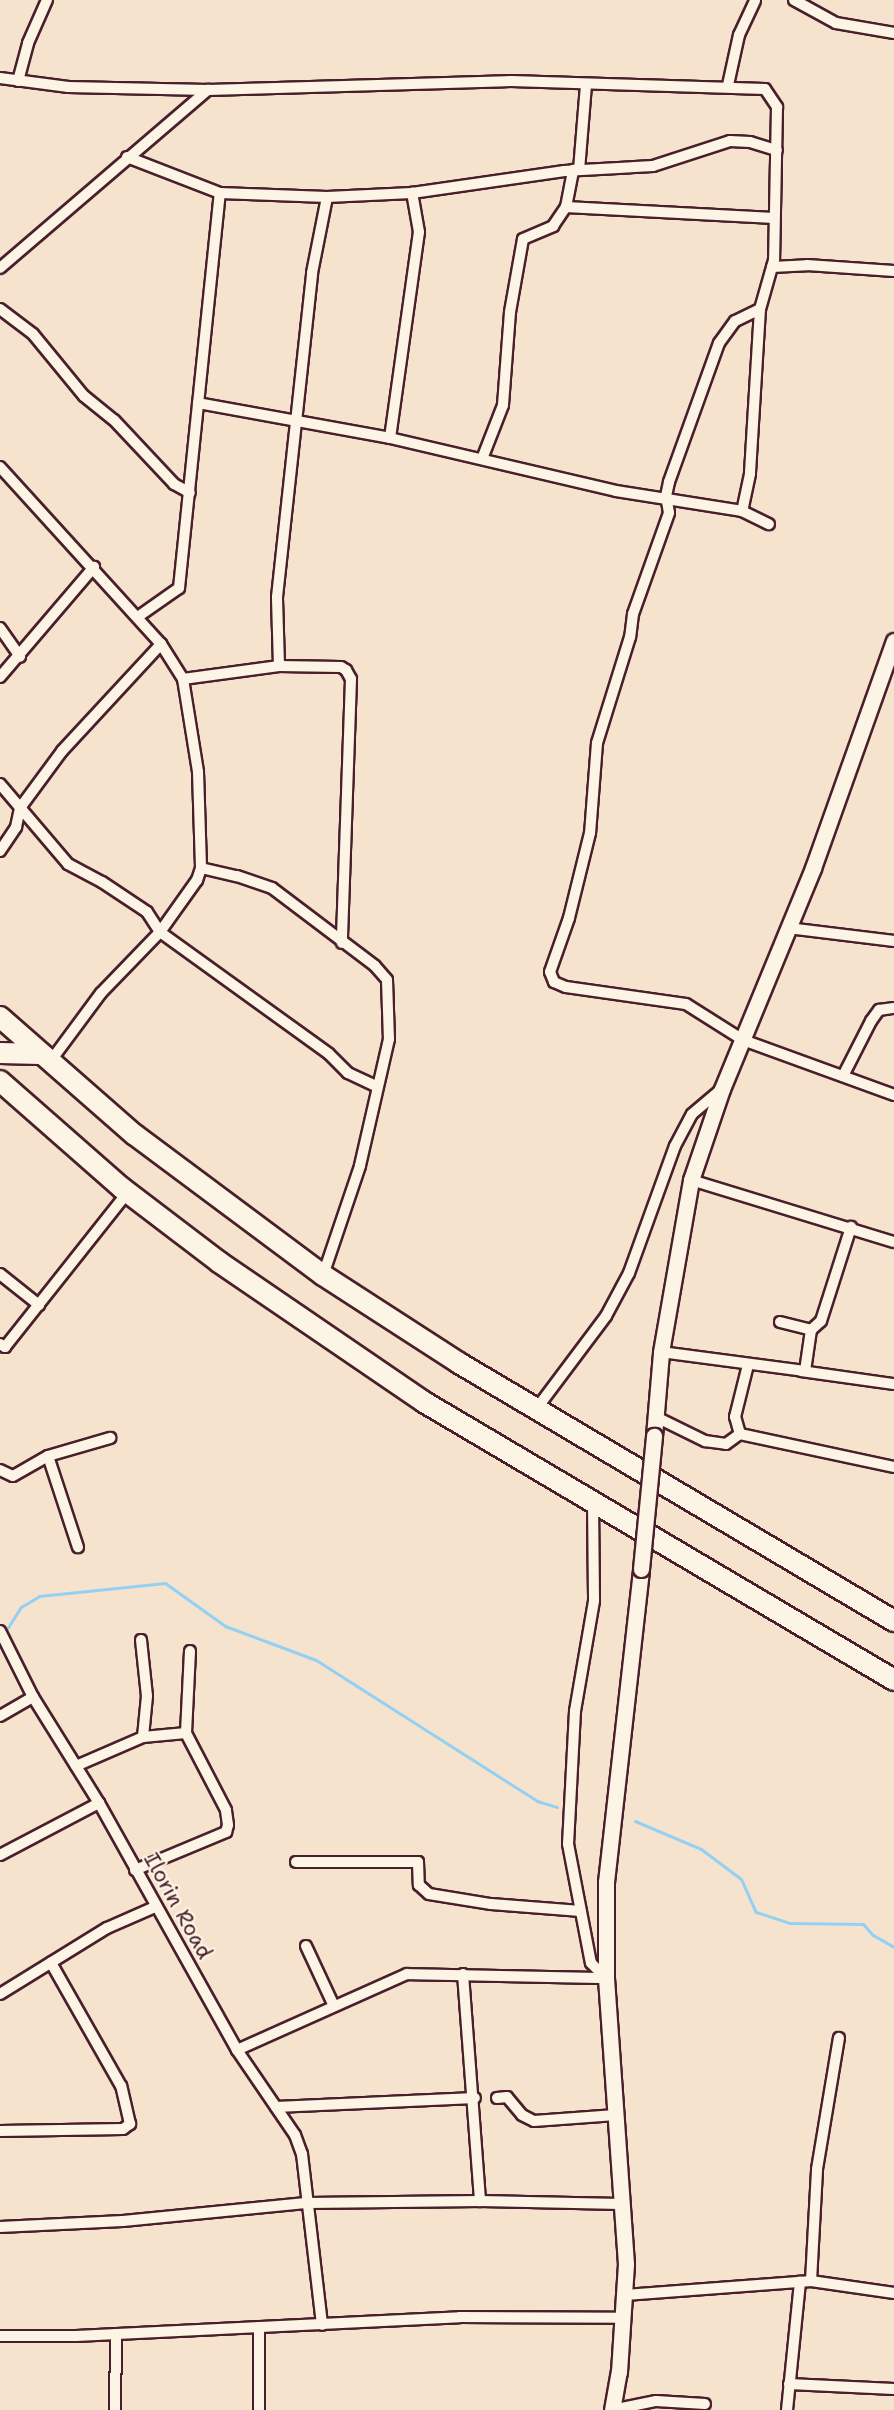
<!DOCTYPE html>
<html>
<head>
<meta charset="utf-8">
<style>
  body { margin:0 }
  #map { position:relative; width:894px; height:2410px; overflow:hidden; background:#f5e3cd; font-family:"Shantell Sans",sans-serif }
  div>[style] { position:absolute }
  .stream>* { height:3px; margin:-1.5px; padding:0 1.5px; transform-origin:1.5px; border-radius:1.5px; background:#93d1f4 }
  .roads { filter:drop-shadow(2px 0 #4a1f2b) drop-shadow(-2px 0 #4a1f2b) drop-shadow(0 2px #4a1f2b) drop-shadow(0 -2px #4a1f2b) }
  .minor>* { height:10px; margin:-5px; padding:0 5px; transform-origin:5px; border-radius:5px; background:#fcf5e5 }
  .secondary>* { height:15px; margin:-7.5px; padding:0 7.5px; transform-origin:7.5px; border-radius:7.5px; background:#fcf5e5 }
  .motorway>* { height:20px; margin:-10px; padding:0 10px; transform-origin:10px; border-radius:10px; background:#fcf5e5 }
  .bridges { filter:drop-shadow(2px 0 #4a1f2b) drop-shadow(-2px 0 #4a1f2b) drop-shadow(0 2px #4a1f2b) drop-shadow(0 -2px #4a1f2b) }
  .secondary-bridge>* { height:15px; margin:-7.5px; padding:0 7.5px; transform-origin:7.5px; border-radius:7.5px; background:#fcf5e5 }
  span { translate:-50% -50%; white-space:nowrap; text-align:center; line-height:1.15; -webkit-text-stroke:4.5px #fcf5e5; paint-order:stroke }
  .street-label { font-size:21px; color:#4a1f2b }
</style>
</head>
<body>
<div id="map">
  <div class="stream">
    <i style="left:7px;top:1629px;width:26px;rotate:-58deg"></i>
    <i style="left:21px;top:1607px;width:21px;rotate:-31deg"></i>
    <i style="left:39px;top:1596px;width:127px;rotate:-5.9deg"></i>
    <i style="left:165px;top:1583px;width:74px;rotate:35.6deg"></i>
    <i style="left:225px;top:1626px;width:97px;rotate:20.5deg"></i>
    <i style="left:316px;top:1660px;width:262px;rotate:32.5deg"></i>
    <i style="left:537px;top:1801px;width:21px;rotate:17deg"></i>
    <i style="left:635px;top:1821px;width:72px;rotate:23deg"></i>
    <i style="left:701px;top:1849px;width:50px;rotate:36.9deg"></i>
    <i style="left:741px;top:1879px;width:36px;rotate:66deg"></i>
    <i style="left:756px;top:1912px;width:35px;rotate:18deg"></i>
    <i style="left:789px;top:1923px;width:74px;rotate:0.8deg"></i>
    <i style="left:863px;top:1924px;width:15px;rotate:48deg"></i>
    <i style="left:873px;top:1935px;width:24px;rotate:30deg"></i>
  </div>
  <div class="roads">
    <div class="minor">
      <i style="left:794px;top:0;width:48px;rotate:28.7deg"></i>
      <i style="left:836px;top:23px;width:59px;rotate:9.8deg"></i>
      <i style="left:0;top:78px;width:69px;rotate:7.5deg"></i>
      <i style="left:68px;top:87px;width:140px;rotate:1.2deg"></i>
      <i style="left:208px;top:90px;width:303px;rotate:-1.7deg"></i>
      <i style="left:511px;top:81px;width:254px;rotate:1.8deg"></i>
      <i style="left:765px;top:89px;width:22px;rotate:56deg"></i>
      <i style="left:777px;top:107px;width:153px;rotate:91.1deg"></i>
      <i style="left:774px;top:260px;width:51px;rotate:105.9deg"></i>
      <i style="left:760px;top:309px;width:165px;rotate:93.5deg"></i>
      <i style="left:750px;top:474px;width:38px;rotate:102deg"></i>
      <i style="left:18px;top:81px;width:39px;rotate:-75deg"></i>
      <i style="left:28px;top:43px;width:47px;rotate:-66.2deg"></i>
      <i style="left:728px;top:85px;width:51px;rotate:-77.6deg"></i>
      <i style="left:739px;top:35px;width:38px;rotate:-65deg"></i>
      <i style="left:127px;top:157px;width:100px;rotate:21.2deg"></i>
      <i style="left:220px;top:193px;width:107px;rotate:2.1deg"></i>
      <i style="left:327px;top:197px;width:85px;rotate:-2.7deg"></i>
      <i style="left:412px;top:193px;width:154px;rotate:-8.2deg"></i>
      <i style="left:564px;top:171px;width:89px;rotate:-3.2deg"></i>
      <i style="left:653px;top:166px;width:81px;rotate:-18deg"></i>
      <i style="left:730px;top:141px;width:20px;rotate:3deg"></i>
      <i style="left:750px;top:142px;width:28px;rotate:17deg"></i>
      <i style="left:579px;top:170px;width:85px;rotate:-85.3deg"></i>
      <i style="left:566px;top:207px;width:38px;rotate:-79deg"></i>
      <i style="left:772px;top:267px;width:35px;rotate:-3deg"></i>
      <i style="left:807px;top:265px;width:87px;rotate:3.9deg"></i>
      <i style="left:0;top:268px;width:274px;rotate:-40.6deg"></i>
      <i style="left:0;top:309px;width:41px;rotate:37.1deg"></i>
      <i style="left:33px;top:334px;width:80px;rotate:50.6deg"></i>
      <i style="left:84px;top:396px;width:38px;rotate:39deg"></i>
      <i style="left:114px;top:420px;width:88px;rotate:46.8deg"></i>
      <i style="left:174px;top:484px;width:18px;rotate:29deg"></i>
      <i style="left:760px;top:309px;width:28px;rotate:154deg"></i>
      <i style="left:735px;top:321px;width:27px;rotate:126deg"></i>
      <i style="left:719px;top:343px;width:148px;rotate:109.8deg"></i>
      <i style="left:669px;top:482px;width:14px;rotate:102deg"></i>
      <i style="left:666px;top:496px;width:17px;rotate:80deg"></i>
      <i style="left:669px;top:513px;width:107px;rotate:109.6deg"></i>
      <i style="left:633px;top:614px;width:23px;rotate:97deg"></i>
      <i style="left:630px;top:637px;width:111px;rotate:107.3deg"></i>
      <i style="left:597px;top:743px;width:90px;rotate:94.4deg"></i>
      <i style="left:590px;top:833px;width:88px;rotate:103.9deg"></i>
      <i style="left:569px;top:918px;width:57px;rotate:109.4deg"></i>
      <i style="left:550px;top:972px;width:11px;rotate:68deg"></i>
      <i style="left:554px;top:982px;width:13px;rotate:23deg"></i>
      <i style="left:566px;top:987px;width:121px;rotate:8.1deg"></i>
      <i style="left:686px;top:1004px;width:67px;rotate:32.3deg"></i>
      <i style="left:743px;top:1040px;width:161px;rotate:20deg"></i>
      <i style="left:198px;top:403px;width:195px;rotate:10.3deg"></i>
      <i style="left:390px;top:438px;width:232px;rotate:13.2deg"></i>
      <i style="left:616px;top:491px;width:128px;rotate:9deg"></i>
      <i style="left:742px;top:511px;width:30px;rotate:26deg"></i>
      <i style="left:390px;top:438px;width:208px;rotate:-82deg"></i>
      <i style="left:419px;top:232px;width:40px;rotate:-100deg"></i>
      <i style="left:482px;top:459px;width:58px;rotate:-68.7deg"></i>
      <i style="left:503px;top:405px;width:93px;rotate:-85.7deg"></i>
      <i style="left:510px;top:312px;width:74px;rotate:-79.9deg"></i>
      <i style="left:523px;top:239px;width:33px;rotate:-23deg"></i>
      <i style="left:553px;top:226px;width:23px;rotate:-56deg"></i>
      <i style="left:566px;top:207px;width:208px;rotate:3deg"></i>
      <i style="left:0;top:467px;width:239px;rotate:47.7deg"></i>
      <i style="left:161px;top:644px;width:41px;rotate:57.8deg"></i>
      <i style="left:183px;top:679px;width:94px;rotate:80.8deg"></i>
      <i style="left:198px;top:772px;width:96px;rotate:88.2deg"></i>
      <i style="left:201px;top:868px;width:13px;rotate:108deg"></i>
      <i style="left:197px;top:880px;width:64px;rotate:125.4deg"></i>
      <i style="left:160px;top:932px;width:85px;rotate:134deg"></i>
      <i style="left:101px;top:993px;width:86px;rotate:126.5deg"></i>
      <i style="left:139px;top:616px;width:49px;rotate:-35deg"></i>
      <i style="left:179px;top:588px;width:397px;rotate:-84.1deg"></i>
      <i style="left:0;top:628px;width:35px;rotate:55deg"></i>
      <i style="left:279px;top:666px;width:69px;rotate:-91.7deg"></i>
      <i style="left:277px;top:597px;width:326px;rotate:-83.8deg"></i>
      <i style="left:312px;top:273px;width:77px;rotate:-78.8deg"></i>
      <i style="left:0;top:677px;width:145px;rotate:-49.5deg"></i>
      <i style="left:183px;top:679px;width:97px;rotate:-7.7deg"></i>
      <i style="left:279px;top:666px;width:62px;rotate:0.9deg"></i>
      <i style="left:341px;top:667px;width:6px;rotate:31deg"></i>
      <i style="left:346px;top:670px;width:10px;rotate:61deg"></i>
      <i style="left:351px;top:679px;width:264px;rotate:92deg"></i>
      <i style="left:0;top:784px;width:105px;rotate:49.6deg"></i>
      <i style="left:68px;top:864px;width:38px;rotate:28deg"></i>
      <i style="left:102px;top:882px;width:54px;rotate:33.7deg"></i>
      <i style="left:147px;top:912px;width:24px;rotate:57deg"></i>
      <i style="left:160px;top:932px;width:208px;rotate:35.8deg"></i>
      <i style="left:329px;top:1054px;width:27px;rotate:45deg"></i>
      <i style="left:348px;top:1073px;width:31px;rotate:25deg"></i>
      <i style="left:0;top:851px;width:29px;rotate:-56deg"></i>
      <i style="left:16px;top:827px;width:19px;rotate:-78deg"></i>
      <i style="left:20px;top:808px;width:71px;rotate:-53.6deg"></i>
      <i style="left:62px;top:751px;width:146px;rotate:-47.2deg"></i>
      <i style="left:201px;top:868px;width:37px;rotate:13deg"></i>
      <i style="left:237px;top:876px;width:37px;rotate:19deg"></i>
      <i style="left:272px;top:888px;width:129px;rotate:37.1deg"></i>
      <i style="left:375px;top:966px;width:18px;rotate:49deg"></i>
      <i style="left:387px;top:980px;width:59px;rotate:88.1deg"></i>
      <i style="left:389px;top:1039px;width:130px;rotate:102.9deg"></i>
      <i style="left:360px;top:1166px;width:115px;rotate:108.7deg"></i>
      <i style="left:788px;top:928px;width:107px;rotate:7deg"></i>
      <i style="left:843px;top:1076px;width:62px;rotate:-63deg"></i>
      <i style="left:871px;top:1021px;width:14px;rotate:-54deg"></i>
      <i style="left:879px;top:1010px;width:15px;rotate:-8deg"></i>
      <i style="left:691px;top:1180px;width:212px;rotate:17deg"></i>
      <i style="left:0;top:1274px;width:50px;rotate:38.5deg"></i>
      <i style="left:780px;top:1322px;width:32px;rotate:14deg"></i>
      <i style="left:0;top:1344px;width:6px;rotate:31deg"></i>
      <i style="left:5px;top:1347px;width:198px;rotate:-51.6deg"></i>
      <i style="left:661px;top:1352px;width:145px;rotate:7.5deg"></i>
      <i style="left:805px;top:1371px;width:41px;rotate:-81.7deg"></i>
      <i style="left:811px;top:1330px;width:13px;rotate:-42deg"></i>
      <i style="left:821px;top:1321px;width:99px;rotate:-72.3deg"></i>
      <i style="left:801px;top:1371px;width:94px;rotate:8deg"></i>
      <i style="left:537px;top:1408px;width:115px;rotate:-53.1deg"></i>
      <i style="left:606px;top:1316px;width:49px;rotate:-61.9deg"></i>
      <i style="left:629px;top:1273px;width:135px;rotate:-70.1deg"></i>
      <i style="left:675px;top:1146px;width:36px;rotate:-62deg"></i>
      <i style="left:692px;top:1114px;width:39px;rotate:-40deg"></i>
      <i style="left:656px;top:1417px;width:55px;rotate:26.1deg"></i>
      <i style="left:705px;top:1441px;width:21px;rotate:8deg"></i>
      <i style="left:726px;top:1444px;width:17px;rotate:-36deg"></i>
      <i style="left:740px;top:1434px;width:157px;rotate:12.1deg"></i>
      <i style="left:740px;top:1434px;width:18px;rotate:-106deg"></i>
      <i style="left:735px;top:1417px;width:54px;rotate:-76deg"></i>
      <i style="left:48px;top:1456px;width:96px;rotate:71.8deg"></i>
      <i style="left:0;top:1470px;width:14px;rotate:25deg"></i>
      <i style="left:13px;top:1476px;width:40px;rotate:-29.7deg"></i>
      <i style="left:48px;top:1456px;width:65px;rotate:-16.2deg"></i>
      <i style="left:593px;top:1502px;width:99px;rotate:89.4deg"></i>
      <i style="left:594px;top:1601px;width:112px;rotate:99.8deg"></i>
      <i style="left:575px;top:1711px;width:133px;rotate:93deg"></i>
      <i style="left:568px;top:1844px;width:121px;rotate:79.1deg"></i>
      <i style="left:591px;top:1963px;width:21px;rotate:45deg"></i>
      <i style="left:0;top:1631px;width:74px;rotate:63.4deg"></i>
      <i style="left:33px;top:1697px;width:125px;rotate:58.1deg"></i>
      <i style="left:99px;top:1803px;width:283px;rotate:60.8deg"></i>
      <i style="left:237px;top:2050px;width:103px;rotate:55.7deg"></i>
      <i style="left:295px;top:2135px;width:20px;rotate:70deg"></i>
      <i style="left:302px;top:2154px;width:172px;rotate:83.3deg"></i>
      <i style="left:141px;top:1640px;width:56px;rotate:83.9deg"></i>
      <i style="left:147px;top:1696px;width:41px;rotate:95.6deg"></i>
      <i style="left:0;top:1716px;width:38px;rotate:-30deg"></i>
      <i style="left:76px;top:1766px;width:73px;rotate:-23.4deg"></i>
      <i style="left:143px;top:1737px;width:43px;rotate:-5.3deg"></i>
      <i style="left:0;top:1855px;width:112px;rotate:-27.7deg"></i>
      <i style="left:296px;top:1862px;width:122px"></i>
      <i style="left:418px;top:1862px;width:23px;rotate:88deg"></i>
      <i style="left:419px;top:1885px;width:13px;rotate:42deg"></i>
      <i style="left:429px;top:1894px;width:63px;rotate:9.2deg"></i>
      <i style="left:491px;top:1904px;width:90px;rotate:4.4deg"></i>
      <i style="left:135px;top:1870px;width:99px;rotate:-22.7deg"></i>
      <i style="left:226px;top:1832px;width:7px;rotate:-74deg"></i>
      <i style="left:228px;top:1825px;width:15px;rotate:-98deg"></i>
      <i style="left:226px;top:1810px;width:87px;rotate:-117.5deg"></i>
      <i style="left:186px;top:1733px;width:82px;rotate:-87.2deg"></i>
      <i style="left:306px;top:1946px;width:66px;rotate:65deg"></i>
      <i style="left:463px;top:1974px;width:228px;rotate:85.7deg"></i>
      <i style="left:0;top:1994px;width:126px;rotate:-31.7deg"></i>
      <i style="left:107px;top:1928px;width:52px;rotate:-23.6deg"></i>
      <i style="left:237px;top:2050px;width:186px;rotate:-24.1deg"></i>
      <i style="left:407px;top:1974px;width:199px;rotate:1.2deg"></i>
      <i style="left:497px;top:2098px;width:10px;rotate:-6deg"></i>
      <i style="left:507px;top:2097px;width:23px;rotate:50deg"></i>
      <i style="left:522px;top:2115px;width:13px;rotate:27deg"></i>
      <i style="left:534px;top:2121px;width:82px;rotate:-4.2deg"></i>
      <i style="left:276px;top:2107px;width:199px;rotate:-2.6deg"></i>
      <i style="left:0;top:2131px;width:123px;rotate:-0.9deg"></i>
      <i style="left:123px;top:2129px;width:9px;rotate:-36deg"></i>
      <i style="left:130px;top:2124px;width:39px;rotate:-103deg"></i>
      <i style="left:121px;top:2086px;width:142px;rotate:-119.6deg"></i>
      <i style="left:0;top:2227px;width:123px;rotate:-2.8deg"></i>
      <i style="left:123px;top:2221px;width:186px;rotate:-5.6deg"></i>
      <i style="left:308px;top:2203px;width:172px;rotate:-0.7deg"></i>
      <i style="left:480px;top:2201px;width:141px;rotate:1.2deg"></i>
      <i style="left:811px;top:2281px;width:112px;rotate:-86.9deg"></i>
      <i style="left:817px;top:2169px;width:133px;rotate:-80.5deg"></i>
      <i style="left:625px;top:2295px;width:187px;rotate:-4.3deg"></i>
      <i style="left:811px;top:2281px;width:84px;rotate:8.2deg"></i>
      <i style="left:0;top:2336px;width:76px"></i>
      <i style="left:76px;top:2336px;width:384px;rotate:-2.8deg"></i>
      <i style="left:460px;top:2317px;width:164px;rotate:0.3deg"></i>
      <i style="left:789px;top:2384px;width:105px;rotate:2.7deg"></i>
      <i style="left:115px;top:2410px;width:76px;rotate:-89.2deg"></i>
      <i style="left:259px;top:2410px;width:83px;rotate:-90deg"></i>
      <i style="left:612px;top:2410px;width:45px;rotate:-11.6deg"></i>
      <i style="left:656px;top:2401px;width:49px;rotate:3.5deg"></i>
      <i style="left:787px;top:2410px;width:129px;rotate:-84.2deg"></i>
    </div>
    <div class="secondary">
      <i style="left:654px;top:1436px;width:84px;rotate:-85.2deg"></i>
      <i style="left:661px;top:1352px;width:175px;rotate:-80.1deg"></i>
      <i style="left:691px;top:1180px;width:96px;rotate:-71.2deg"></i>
      <i style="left:722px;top:1089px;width:239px;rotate:-67.6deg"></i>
      <i style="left:813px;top:868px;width:241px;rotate:-70.4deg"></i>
      <i style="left:612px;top:2410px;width:39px;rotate:-80deg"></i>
      <i style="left:619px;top:2372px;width:108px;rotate:-86.3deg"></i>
      <i style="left:626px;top:2264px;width:287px;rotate:-94deg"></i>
      <i style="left:606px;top:1978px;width:96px;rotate:-90deg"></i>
      <i style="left:606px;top:1882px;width:315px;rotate:-83.6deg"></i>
    </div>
    <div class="motorway">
      <i style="left:0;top:1017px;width:179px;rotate:41.2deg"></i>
      <i style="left:135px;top:1135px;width:234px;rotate:36.7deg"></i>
      <i style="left:323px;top:1275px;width:162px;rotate:32.9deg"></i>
      <i style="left:459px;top:1363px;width:506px;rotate:30.67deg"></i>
      <i style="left:0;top:1053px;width:40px;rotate:1.4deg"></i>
      <i style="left:0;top:1081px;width:162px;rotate:41.3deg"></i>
      <i style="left:122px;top:1188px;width:122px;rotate:37.3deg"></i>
      <i style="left:219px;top:1262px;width:248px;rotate:34.3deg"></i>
      <i style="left:424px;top:1402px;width:546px;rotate:30.6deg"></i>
    </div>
  </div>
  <div class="bridges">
    <div class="secondary-bridge">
      <i style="left:641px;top:1569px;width:134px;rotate:-84.4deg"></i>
    </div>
  </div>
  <div class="street-label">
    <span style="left:178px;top:1906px;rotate:61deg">Ilorin Road</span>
  </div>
</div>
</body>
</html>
